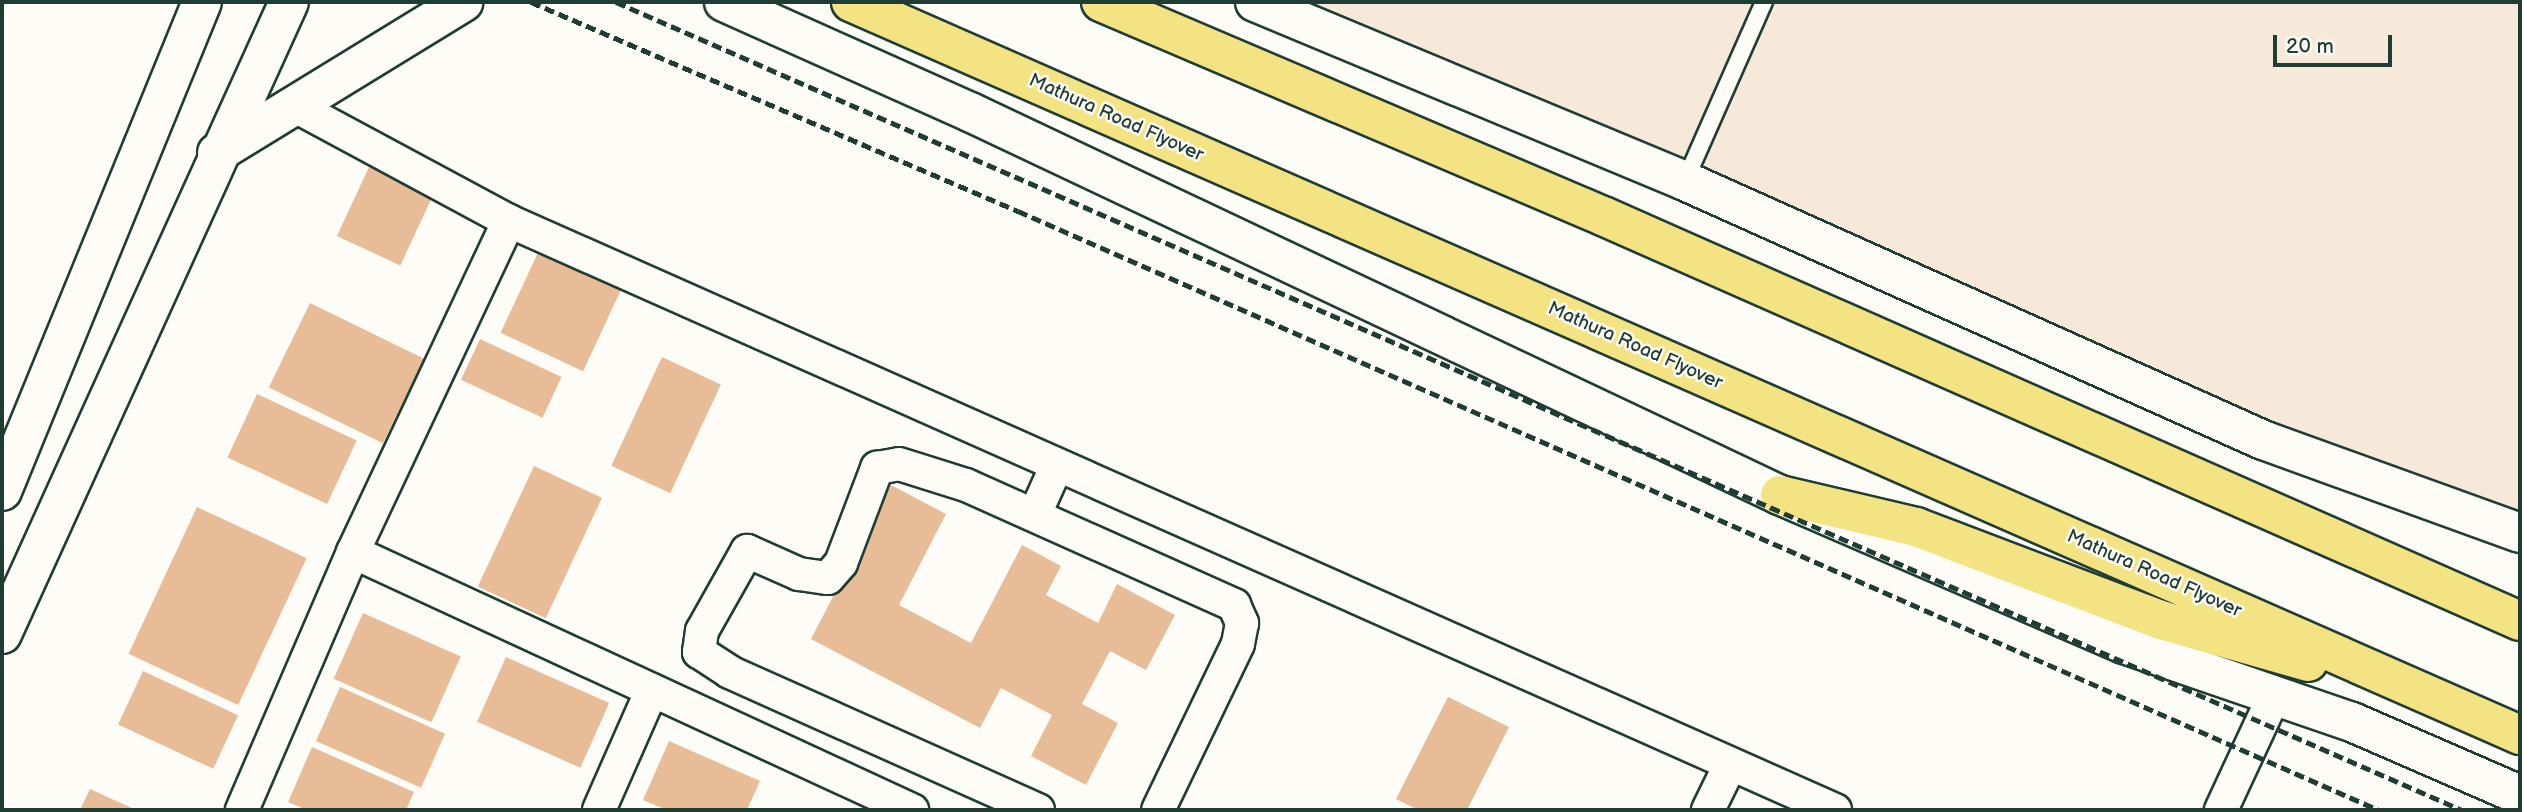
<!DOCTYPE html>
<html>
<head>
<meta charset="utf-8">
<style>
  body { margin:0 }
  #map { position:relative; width:2522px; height:812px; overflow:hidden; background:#fdfcf7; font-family:"Balsamiq Sans",sans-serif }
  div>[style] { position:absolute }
  .built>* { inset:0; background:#f6e9da }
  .building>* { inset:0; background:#e7bc97; transform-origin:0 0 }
  .roads { filter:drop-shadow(2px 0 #1f3d34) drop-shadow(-2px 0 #1f3d34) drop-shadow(0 2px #1f3d34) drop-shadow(0 -2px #1f3d34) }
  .service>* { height:16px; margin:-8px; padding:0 8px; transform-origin:8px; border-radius:8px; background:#fdfcf7 }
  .minor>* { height:32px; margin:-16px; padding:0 16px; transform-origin:16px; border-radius:16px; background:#fdfcf7 }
  .secondary>* { height:38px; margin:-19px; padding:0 19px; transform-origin:19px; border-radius:19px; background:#fdfcf7 }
  .trunk>* { height:38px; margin:-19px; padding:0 19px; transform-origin:19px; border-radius:19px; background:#f4e382 }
  .rail>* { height:5px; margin-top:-2.5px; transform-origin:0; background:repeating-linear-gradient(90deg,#1f3d34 0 10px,transparent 0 15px) }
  span { translate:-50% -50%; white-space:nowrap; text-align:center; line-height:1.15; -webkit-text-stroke:5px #fdfcf7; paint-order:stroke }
  .street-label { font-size:19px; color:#1f3d34 }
  .frame { position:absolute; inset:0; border:4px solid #1f3d34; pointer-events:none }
  .scale { position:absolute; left:2273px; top:35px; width:119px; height:32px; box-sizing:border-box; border:4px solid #1f3d34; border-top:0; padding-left:9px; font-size:21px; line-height:24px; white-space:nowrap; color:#1f3d34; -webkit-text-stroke:5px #fdfcf7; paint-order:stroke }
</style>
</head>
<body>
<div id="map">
  <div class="built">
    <i style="clip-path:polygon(1292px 2px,2520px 2px,2520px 545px)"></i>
  </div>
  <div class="building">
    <i style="left:369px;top:167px;width:70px;height:76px;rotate:25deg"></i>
    <i style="left:542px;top:244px;width:91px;height:98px;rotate:25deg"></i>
    <i style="left:310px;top:303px;width:127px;height:94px;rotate:26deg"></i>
    <i style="left:480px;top:339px;width:90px;height:45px;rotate:25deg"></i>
    <i style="left:662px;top:357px;width:65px;height:120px;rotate:25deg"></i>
    <i style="left:257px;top:394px;width:110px;height:70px;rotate:25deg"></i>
    <i style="left:534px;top:466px;width:75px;height:133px;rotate:25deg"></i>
    <i style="clip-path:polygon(891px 485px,946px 514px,899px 605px,971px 643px,1022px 545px,1061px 566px,1046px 595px,1098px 623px,1117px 584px,1175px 615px,1146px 670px,1110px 651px,1082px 704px,1118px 723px,1086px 785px,1031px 756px,1052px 715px,1001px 688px,980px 728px,811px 639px)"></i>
    <i style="left:197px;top:507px;width:121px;height:162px;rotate:25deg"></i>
    <i style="left:363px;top:613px;width:107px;height:72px;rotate:24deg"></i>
    <i style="left:506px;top:657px;width:113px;height:71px;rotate:24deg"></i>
    <i style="left:143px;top:671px;width:105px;height:59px;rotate:25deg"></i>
    <i style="left:340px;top:687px;width:115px;height:59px;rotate:24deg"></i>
    <i style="clip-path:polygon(1448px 697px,1509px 727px,1467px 810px,1418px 810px,1396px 799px)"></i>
    <i style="clip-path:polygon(669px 741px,760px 781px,747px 810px,667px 810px,643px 800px)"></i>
    <i style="clip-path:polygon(312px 747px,414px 792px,406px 810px,307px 810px,288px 802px)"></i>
    <i style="clip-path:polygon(90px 789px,136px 810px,80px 810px)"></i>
  </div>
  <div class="roads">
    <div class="service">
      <i style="left:1685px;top:181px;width:196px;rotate:-66.2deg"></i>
    </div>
    <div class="minor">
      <i style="left:295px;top:106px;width:243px;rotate:28.3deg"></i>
      <i style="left:509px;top:221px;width:1451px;rotate:23.95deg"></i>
      <i style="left:1035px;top:514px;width:54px;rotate:-65.8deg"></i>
      <i style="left:353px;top:552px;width:616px;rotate:24.78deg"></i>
      <i style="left:242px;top:810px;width:281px;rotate:-66.7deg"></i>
      <i style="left:353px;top:552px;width:366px;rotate:-64.8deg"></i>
      <i style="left:599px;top:810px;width:131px;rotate:-66.2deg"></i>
      <i style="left:1038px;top:810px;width:338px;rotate:-155.9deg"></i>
      <i style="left:730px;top:672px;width:37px;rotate:-147deg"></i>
      <i style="left:699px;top:652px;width:21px;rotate:-82deg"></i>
      <i style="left:702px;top:631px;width:92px;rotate:-60.6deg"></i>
      <i style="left:747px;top:551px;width:57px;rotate:23.9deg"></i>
      <i style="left:799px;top:574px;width:29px;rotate:8deg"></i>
      <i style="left:828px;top:578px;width:20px;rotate:-49deg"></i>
      <i style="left:841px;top:563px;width:102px;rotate:-69.2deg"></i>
      <i style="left:877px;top:468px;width:22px;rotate:-10deg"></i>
      <i style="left:899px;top:464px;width:70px;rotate:17.4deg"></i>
      <i style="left:966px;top:485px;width:294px;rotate:24.1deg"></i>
      <i style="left:1234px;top:605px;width:20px;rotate:66deg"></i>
      <i style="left:1242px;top:623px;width:21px;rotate:101deg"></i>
      <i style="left:1238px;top:644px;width:184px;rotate:115.7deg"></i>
      <i style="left:1708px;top:810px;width:50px;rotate:-63.9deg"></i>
      <i style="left:2221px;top:810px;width:126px;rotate:-65.1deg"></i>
    </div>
    <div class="secondary">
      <i style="left:724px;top:2px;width:269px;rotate:24.1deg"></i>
      <i style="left:970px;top:112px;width:896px;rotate:25.31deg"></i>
      <i style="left:1780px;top:495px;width:375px;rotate:23.4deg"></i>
      <i style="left:2124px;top:644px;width:241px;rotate:18.9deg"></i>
      <i style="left:2352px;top:722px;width:183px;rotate:23.5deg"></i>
      <i style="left:1255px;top:2px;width:466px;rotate:22.6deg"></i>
      <i style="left:1685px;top:181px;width:633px;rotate:24.14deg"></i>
      <i style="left:2263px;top:440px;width:273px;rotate:19.9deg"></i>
      <i style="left:217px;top:153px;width:289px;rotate:-31.5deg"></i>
      <i style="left:2px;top:491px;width:528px;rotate:-67.76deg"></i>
      <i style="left:2px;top:634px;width:694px;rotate:-65.58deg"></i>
    </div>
    <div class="trunk">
      <i style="left:851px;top:2px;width:1823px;rotate:23.71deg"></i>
      <i style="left:1101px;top:2px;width:546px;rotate:23.09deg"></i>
      <i style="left:1603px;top:216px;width:1002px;rotate:23.83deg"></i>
      <i style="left:1780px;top:495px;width:140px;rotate:13.2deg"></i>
      <i style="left:1916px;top:527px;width:262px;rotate:20.8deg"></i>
      <i style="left:2161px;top:620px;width:153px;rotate:15.9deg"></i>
    </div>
  </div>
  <div class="rail">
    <i style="left:531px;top:2px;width:530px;rotate:23.23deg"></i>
    <i style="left:1018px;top:211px;width:1487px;rotate:23.76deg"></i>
    <i style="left:616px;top:2px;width:2015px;rotate:23.64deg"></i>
  </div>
  <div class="street-label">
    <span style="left:1116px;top:118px;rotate:24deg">Mathura Road Flyover</span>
    <span style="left:1635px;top:346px;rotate:24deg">Mathura Road Flyover</span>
    <span style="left:2154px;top:574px;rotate:24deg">Mathura Road Flyover</span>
  </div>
  <div class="frame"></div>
  <div class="scale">20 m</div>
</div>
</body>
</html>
